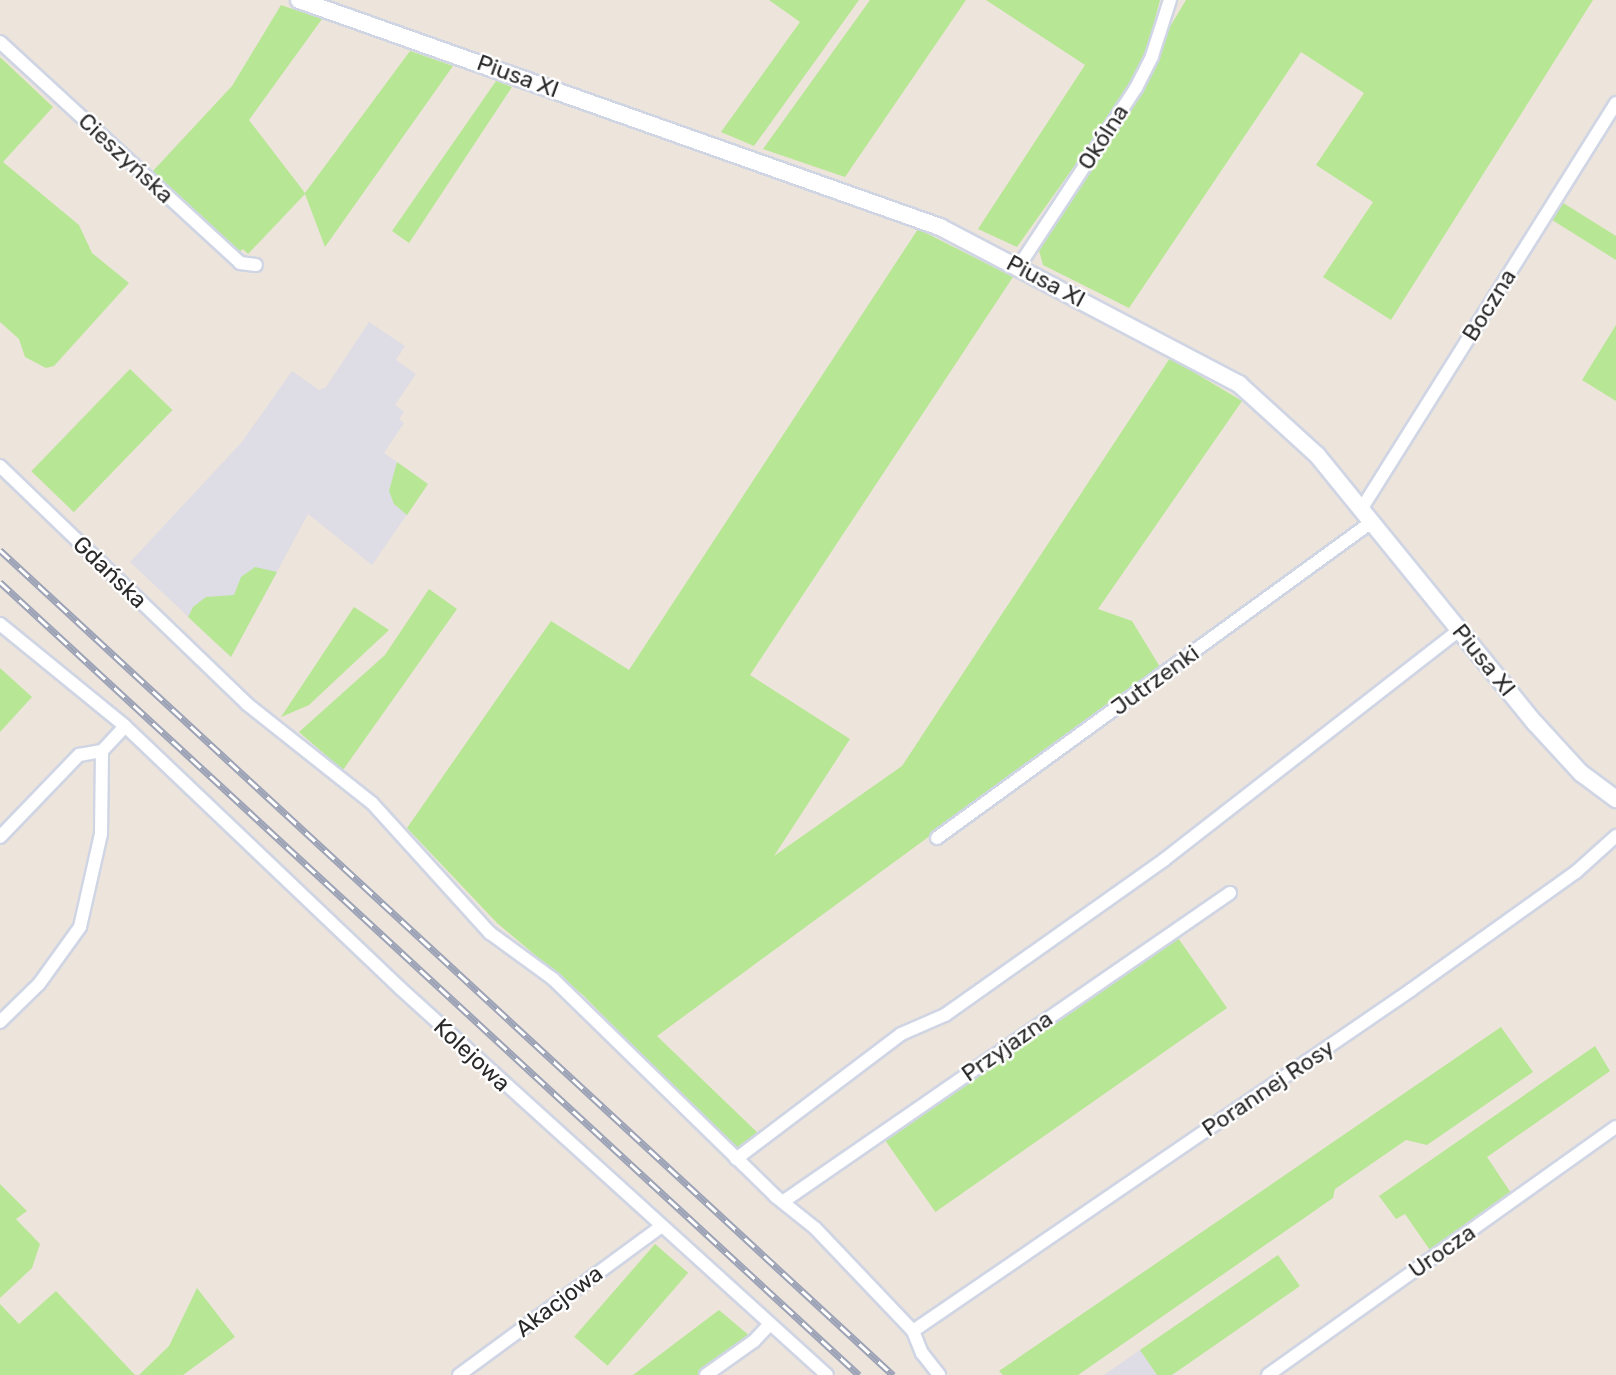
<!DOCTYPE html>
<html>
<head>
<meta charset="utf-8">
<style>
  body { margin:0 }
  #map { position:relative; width:1616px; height:1375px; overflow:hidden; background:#ede4db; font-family:Rubik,sans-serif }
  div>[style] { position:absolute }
  .industrial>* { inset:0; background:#dedce5 }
  .green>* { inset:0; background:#b7e794; transform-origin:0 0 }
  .roads { filter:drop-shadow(2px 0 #d0d5e4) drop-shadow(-2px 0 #d0d5e4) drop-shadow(0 2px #d0d5e4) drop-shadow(0 -2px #d0d5e4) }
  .minor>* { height:12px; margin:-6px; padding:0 6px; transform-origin:6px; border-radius:6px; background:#fff }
  .tertiary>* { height:16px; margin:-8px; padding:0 8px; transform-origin:8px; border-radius:8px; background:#fff }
  .rail>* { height:7px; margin-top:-3.5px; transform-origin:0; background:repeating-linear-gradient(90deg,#fff 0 13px,#9da3b6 0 26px); box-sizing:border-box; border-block:2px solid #9da3b6 }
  span { translate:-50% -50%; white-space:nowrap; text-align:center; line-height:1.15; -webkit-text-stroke:5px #fff; paint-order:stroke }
  .street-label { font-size:23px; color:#2a2a2a }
</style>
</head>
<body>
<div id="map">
  <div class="industrial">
    <i style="clip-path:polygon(369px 322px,405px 346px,396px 360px,416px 374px,395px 405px,404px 412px,399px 419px,404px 423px,384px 453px,428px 484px,372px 565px,308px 514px,231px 657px,130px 562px,241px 443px,292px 371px,319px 390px,326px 387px)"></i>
    <i style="clip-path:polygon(1140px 1350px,1157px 1375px,1104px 1375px)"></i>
  </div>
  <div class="green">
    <i style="clip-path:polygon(769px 0,859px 0,754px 146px,721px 132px,800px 22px)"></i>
    <i style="clip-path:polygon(870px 0,966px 0,845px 177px,763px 149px)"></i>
    <i style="clip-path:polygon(986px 0,1160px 0,1144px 60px,1126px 93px,1017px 247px,978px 229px,1085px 65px)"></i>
    <i style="clip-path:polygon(1186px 0,1593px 0,1391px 320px,1323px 277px,1373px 202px,1316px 165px,1364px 93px,1301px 52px,1129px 308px,1043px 265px,1038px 247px)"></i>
    <i style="clip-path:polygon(281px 5px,322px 19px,249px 120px,305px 193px,410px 51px,453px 66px,325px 247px,305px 194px,248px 254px,243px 249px,239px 252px,152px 172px,232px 86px)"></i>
    <i style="clip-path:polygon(0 57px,53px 107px,3px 162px,79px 225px,92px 253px,129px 283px,54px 366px,46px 368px,25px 357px,19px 339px,0 322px)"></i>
    <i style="clip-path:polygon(496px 81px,512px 87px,409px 243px,392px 231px)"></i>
    <i style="clip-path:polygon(1560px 201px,1616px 236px,1616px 260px,1549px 218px)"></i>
    <i style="clip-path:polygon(918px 229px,1013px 277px,750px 675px,850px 739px,774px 856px,902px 766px,1170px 358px,1242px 401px,1098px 609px,1132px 621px,1160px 667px,657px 1036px,760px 1135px,738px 1152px,584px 996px,497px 923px,407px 828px,551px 621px,629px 670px)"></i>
    <i style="clip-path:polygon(1616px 325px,1616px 401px,1582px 380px)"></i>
    <i style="left:130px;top:369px;width:59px;height:142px;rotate:44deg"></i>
    <i style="clip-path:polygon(397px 462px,428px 484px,407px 515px,394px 504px,389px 491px)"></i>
    <i style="clip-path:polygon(255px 567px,277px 572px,231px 657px,188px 617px,193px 607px,206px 597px,234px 595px,241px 577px)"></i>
    <i style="clip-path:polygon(429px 589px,457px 609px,343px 770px,299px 732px,385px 655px)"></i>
    <i style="clip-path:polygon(354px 607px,389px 630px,309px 705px,281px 717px)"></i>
    <i style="clip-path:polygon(0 668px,32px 697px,0 732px)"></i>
    <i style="left:1176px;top:935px;width:89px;height:356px;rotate:55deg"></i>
    <i style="clip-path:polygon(1501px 1027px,1533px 1072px,1427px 1145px,1406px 1140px,1335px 1189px,1333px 1198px,1078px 1375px,1003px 1375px,999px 1371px)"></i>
    <i style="clip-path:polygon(1595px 1046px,1610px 1071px,1487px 1157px,1511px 1193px,1432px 1253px,1405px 1214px,1396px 1219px,1379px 1196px)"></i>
    <i style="clip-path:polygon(0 1184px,27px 1211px,16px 1219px,40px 1244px,32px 1268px,0 1298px)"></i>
    <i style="left:655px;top:1244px;width:44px;height:123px;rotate:41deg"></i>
    <i style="clip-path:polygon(1278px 1255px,1300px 1286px,1172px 1375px,1157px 1375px,1140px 1350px)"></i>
    <i style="clip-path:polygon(197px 1288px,235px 1337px,183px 1375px,139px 1375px,169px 1346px)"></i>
    <i style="clip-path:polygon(56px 1291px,135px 1375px,0 1375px,0 1304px,19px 1324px)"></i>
    <i style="clip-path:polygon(719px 1310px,751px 1337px,698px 1375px,633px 1375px)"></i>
  </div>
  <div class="roads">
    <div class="minor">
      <i style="left:0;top:42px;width:326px;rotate:42.6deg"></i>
      <i style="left:240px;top:263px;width:16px;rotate:7deg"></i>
      <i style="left:1019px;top:266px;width:213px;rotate:-56.7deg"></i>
      <i style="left:1136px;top:88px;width:36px;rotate:-63deg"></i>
      <i style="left:1152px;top:56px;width:59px;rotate:-72.2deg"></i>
      <i style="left:0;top:466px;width:343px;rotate:43.9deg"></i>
      <i style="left:247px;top:704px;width:159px;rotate:38.4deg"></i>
      <i style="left:372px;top:803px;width:176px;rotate:47.8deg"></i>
      <i style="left:490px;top:933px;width:78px;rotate:36.1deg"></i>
      <i style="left:553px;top:979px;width:310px;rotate:44.3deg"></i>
      <i style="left:775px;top:1196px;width:51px;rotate:38.7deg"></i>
      <i style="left:815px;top:1228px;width:142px;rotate:46.4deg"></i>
      <i style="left:913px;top:1331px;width:24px;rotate:68deg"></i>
      <i style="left:922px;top:1353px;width:28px;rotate:52deg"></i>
      <i style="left:1362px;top:508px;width:478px;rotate:-57.9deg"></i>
      <i style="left:0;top:624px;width:161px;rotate:39.2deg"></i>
      <i style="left:125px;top:726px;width:380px;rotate:43.6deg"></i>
      <i style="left:400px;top:988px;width:576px;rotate:42.19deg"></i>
      <i style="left:0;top:837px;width:114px;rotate:-46.1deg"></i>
      <i style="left:79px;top:755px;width:23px;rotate:-10deg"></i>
      <i style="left:937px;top:838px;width:539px;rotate:-36.02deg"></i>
      <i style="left:0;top:1022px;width:54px;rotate:-44.3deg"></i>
      <i style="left:39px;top:984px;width:70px;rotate:-54.3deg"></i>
      <i style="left:80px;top:927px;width:95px;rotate:-77.3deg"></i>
      <i style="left:101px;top:834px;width:83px;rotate:-89.3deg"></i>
      <i style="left:102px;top:751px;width:34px;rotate:-47deg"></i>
      <i style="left:736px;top:1159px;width:207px;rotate:-37.1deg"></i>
      <i style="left:901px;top:1034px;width:48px;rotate:-23.4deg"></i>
      <i style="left:945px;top:1015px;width:270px;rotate:-35.3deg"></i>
      <i style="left:1165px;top:859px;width:373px;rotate:-37.9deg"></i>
      <i style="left:784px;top:1201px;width:542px;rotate:-34.63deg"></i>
      <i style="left:913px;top:1331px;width:604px;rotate:-34.4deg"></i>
      <i style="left:1411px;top:990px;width:203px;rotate:-35.6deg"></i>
      <i style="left:1576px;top:872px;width:54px;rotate:-42deg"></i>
      <i style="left:459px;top:1375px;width:248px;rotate:-36.3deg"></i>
      <i style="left:706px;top:1375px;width:59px;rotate:-35.3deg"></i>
      <i style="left:754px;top:1341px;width:23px;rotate:-47deg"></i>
      <i style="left:1268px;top:1375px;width:427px;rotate:-35.5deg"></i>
    </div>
    <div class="tertiary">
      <i style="left:299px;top:0;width:680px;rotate:19.5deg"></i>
      <i style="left:940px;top:227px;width:338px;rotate:27.7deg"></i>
      <i style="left:1239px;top:384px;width:105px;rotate:42.3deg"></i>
      <i style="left:1317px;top:455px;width:345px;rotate:50.9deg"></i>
      <i style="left:1535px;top:723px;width:68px;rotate:47.4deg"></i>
      <i style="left:1581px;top:773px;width:44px;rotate:36.6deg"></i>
    </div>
  </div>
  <div class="rail">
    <i style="left:0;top:550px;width:1216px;rotate:42.73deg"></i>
    <i style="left:0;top:582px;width:1169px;rotate:42.71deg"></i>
  </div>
  <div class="street-label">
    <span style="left:518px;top:76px;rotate:20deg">Piusa XI</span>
    <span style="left:1103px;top:137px;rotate:-57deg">Okólna</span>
    <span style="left:126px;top:158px;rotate:43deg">Cieszyńska</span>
    <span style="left:1046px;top:281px;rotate:28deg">Piusa XI</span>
    <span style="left:1489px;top:305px;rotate:-58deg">Boczna</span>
    <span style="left:110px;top:572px;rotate:44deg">Gdańska</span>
    <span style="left:1484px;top:660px;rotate:51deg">Piusa XI</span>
    <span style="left:1155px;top:680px;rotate:-36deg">Jutrzenki</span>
    <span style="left:1007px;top:1046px;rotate:-35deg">Przyjazna</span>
    <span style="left:472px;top:1055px;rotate:43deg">Kolejowa</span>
    <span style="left:1268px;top:1088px;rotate:-34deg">Porannej Rosy</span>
    <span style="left:1442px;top:1251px;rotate:-35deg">Urocza</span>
    <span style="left:559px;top:1301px;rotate:-37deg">Akacjowa</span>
  </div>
</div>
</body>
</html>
